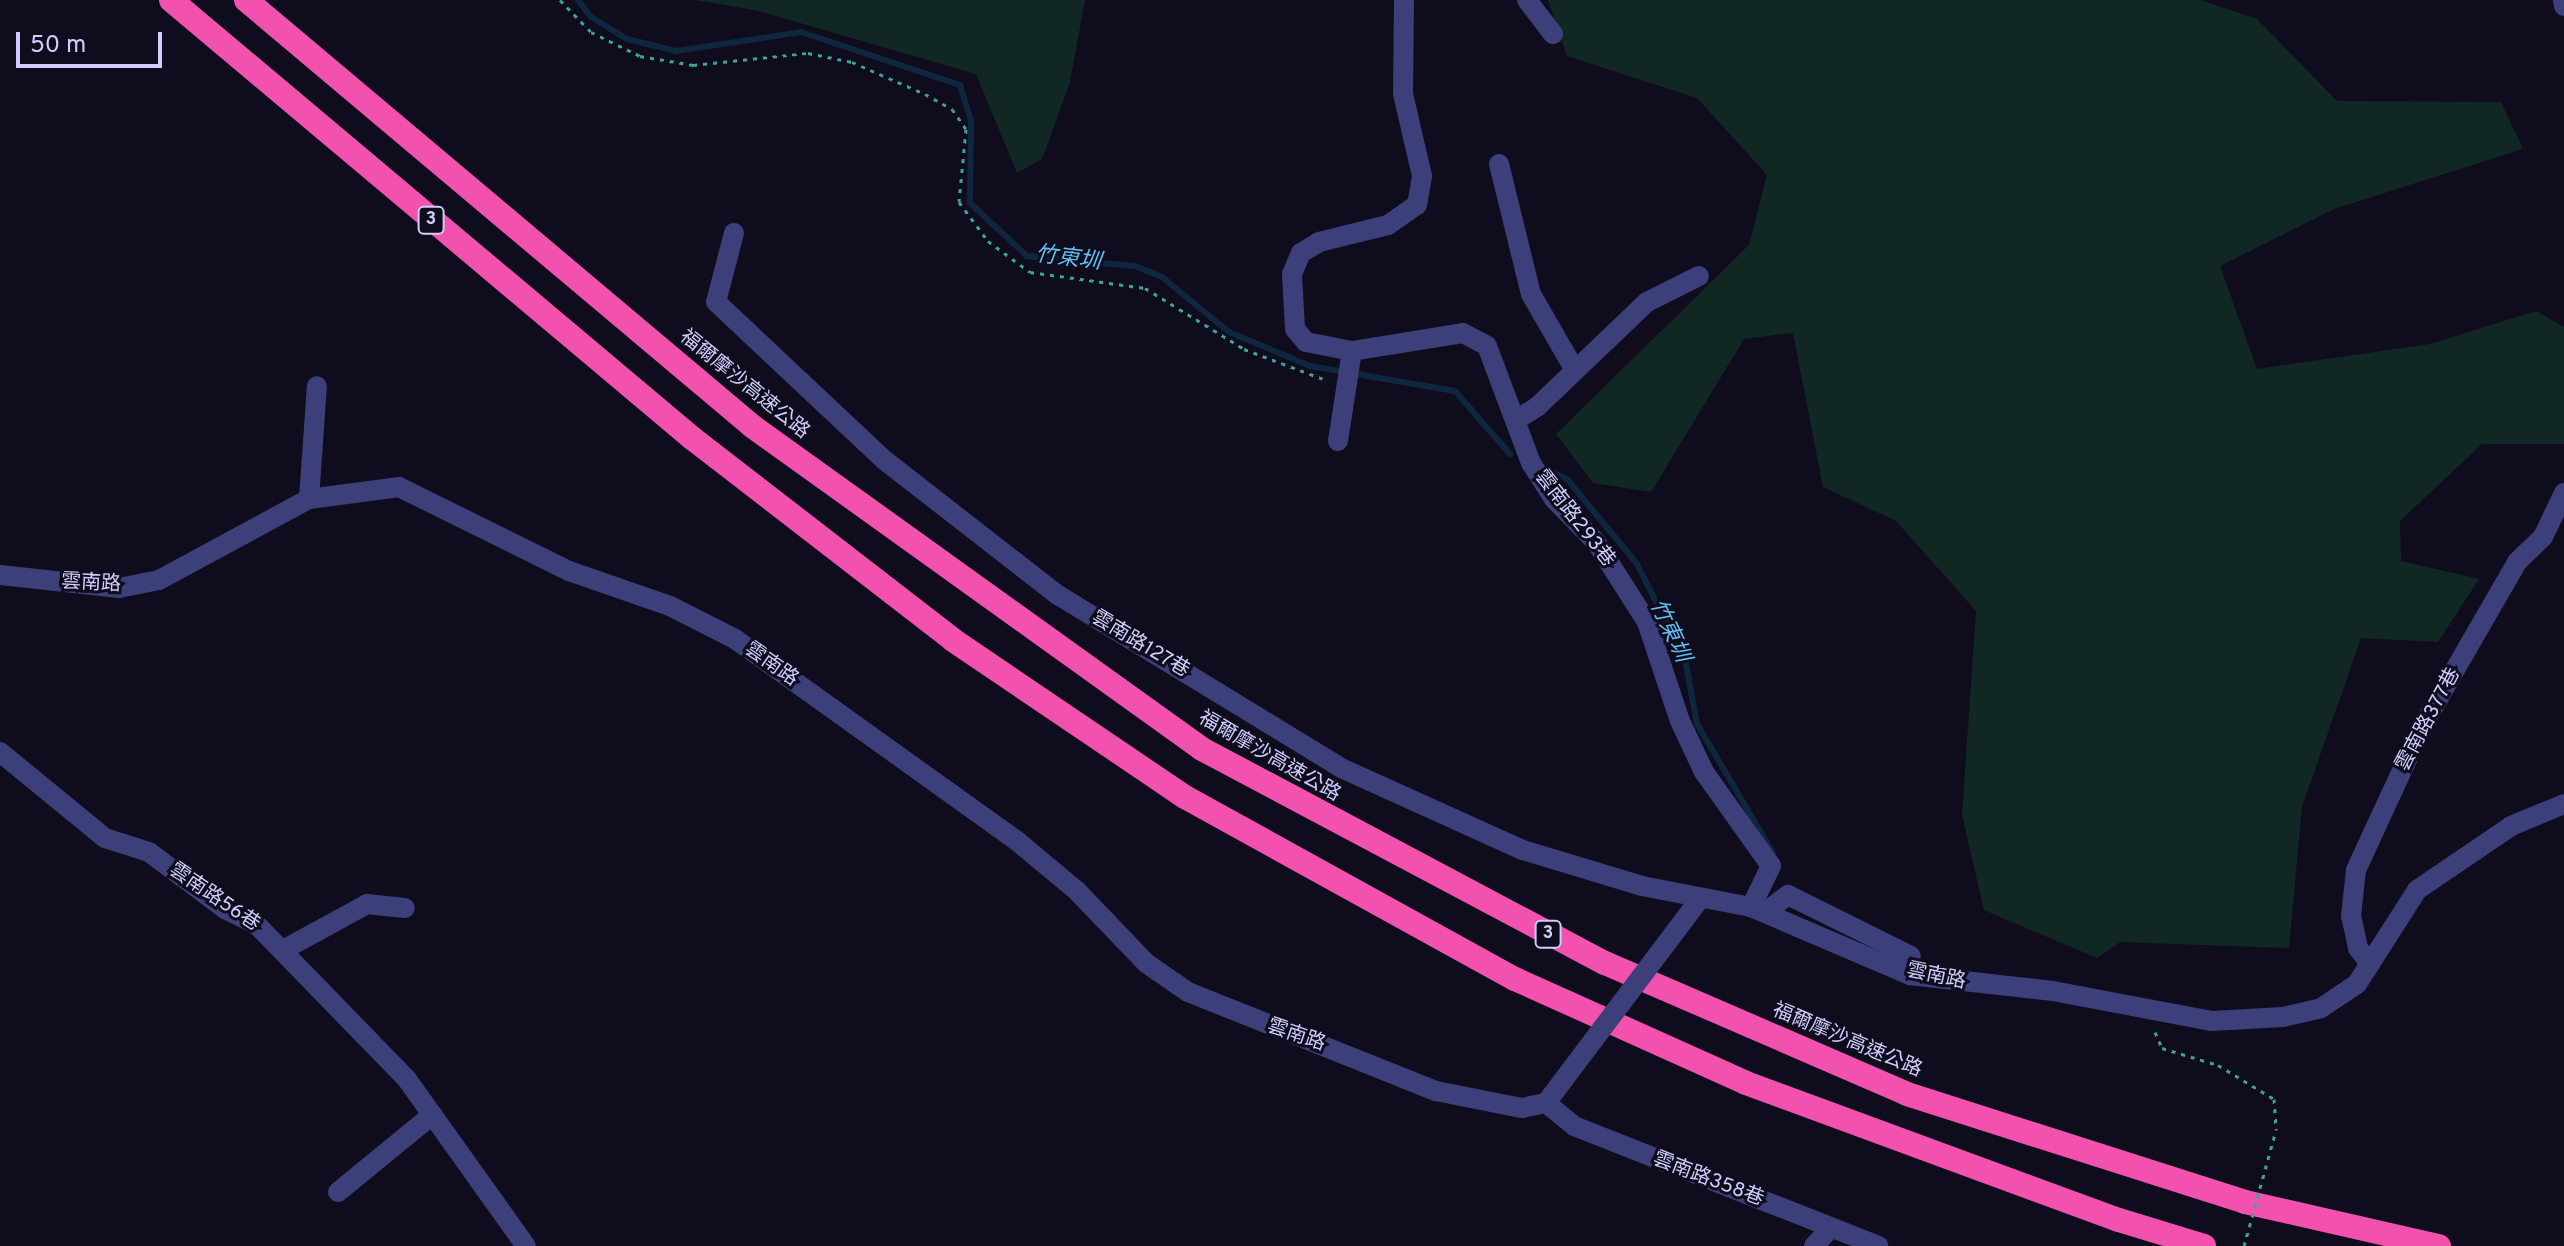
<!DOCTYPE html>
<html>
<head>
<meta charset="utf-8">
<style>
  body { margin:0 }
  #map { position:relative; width:2564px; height:1246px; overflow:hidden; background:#0f0d1d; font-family:Overpass,"Noto Sans TC",sans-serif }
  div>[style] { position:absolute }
  .green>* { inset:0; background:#112724 }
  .stream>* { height:6px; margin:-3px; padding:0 3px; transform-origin:3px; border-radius:3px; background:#0f263f }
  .path>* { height:3px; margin-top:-1.5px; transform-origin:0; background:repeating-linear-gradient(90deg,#36a795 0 4px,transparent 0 10px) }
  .minor>* { height:20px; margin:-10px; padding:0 10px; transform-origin:10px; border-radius:10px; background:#3c3f79 }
  .highway>* { height:24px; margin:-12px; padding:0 12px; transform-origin:12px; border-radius:12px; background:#f251ae }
  .path-bridge>* { height:3px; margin-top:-1.5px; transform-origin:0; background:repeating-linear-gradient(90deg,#36a795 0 4px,transparent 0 10px) }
  .minor-bridge>* { height:20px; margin:-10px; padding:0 10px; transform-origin:10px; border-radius:10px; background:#3c3f79 }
  span { translate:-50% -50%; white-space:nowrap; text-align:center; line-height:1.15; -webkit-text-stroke:6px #0f0d1d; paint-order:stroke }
  .shield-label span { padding:2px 6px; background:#0f0d1d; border:2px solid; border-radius:6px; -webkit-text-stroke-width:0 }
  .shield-label { font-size:18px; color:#cecdfb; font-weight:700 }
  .street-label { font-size:20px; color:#cecdfb }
  .water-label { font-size:22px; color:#63bef3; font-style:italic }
  .scale { position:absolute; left:16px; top:32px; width:146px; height:36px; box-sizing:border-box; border:4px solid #cecdfb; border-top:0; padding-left:10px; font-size:24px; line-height:28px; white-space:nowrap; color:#cecdfb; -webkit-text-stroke:6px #0f0d1d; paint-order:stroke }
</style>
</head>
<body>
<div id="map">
  <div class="green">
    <i style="clip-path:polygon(695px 0,1085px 0,1070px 82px,1042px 159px,1017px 173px,976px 74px,755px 10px)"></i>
    <i style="clip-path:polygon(1548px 0,2200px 0,2257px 19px,2337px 101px,2501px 102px,2523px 149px,2334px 209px,2220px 266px,2257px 369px,2430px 344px,2536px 311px,2564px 327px,2564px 444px,2482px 444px,2400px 521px,2401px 561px,2479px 579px,2438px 642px,2361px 638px,2302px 807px,2289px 948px,2120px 942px,2097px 958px,1984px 910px,1962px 815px,1976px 611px,1896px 521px,1823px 487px,1793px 333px,1744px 339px,1651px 492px,1593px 483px,1556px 434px,1749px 245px,1767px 175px,1697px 98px,1567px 56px)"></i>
  </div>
  <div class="stream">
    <i style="left:578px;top:0;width:21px;rotate:53deg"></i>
    <i style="left:591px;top:17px;width:42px;rotate:31.4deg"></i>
    <i style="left:627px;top:39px;width:50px;rotate:13.8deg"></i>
    <i style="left:676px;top:51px;width:126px;rotate:-8.6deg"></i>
    <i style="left:801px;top:32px;width:168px;rotate:18.4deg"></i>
    <i style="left:960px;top:85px;width:37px;rotate:73deg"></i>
    <i style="left:971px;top:120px;width:83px;rotate:90.7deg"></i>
    <i style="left:970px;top:203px;width:78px;rotate:42.9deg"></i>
    <i style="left:1027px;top:256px;width:108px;rotate:5.3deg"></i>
    <i style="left:1135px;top:266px;width:29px;rotate:22deg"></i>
    <i style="left:1162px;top:277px;width:87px;rotate:39.4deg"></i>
    <i style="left:1229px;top:332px;width:88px;rotate:22.8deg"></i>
    <i style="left:1310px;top:366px;width:147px;rotate:9.8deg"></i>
    <i style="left:1455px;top:391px;width:84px;rotate:48.9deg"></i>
    <i style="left:1554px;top:473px;width:14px;rotate:25deg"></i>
    <i style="left:1567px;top:479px;width:110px;rotate:50.5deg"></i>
    <i style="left:1637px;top:564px;width:106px;rotate:63.2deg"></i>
    <i style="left:1685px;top:659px;width:66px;rotate:79.5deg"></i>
    <i style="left:1697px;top:724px;width:150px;rotate:59.5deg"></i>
  </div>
  <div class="path">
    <i style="left:560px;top:0;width:45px;rotate:45.9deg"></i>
    <i style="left:591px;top:32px;width:55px;rotate:26.1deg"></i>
    <i style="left:640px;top:56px;width:54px;rotate:9.6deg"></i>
    <i style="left:693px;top:65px;width:116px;rotate:-6deg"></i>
    <i style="left:808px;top:53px;width:45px;rotate:11.6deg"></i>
    <i style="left:852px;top:62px;width:80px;rotate:23.7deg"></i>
    <i style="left:925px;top:94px;width:31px;rotate:29deg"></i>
    <i style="left:952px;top:109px;width:24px;rotate:55deg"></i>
    <i style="left:966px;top:129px;width:73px;rotate:95.5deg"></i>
    <i style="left:959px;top:202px;width:49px;rotate:53.4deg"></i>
    <i style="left:988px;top:241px;width:52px;rotate:36.4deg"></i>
    <i style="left:1030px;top:272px;width:116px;rotate:7.9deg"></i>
    <i style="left:1145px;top:288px;width:116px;rotate:31.6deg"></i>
    <i style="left:1244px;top:349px;width:88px;rotate:20.7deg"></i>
    <i style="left:2155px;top:1032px;width:17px;rotate:66deg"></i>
    <i style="left:2162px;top:1048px;width:59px;rotate:16.9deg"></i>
    <i style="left:2218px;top:1065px;width:66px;rotate:31.3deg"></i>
    <i style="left:2274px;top:1099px;width:31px;rotate:86deg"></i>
  </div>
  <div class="minor">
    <i style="left:1527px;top:0;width:43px;rotate:52.6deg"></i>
    <i style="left:2563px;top:0;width:6px;rotate:81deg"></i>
    <i style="left:1499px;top:164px;width:134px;rotate:76.2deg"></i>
    <i style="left:1531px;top:294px;width:84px;rotate:60.1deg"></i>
    <i style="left:734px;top:233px;width:71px;rotate:104.6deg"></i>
    <i style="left:716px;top:302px;width:229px;rotate:43.2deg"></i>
    <i style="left:883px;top:459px;width:222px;rotate:37.9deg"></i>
    <i style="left:1058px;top:595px;width:332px;rotate:31.4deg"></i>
    <i style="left:1341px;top:768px;width:200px;rotate:24.3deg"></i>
    <i style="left:1523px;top:850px;width:124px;rotate:16.8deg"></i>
    <i style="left:1642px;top:886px;width:111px;rotate:10.9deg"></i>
    <i style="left:1751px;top:907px;width:173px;rotate:23.2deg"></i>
    <i style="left:1910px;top:975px;width:144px;rotate:6.4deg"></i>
    <i style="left:2053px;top:991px;width:162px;rotate:10.7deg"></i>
    <i style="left:2212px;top:1021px;width:71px;rotate:-3.2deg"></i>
    <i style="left:2283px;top:1017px;width:39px;rotate:-13deg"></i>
    <i style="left:2321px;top:1008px;width:43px;rotate:-33.7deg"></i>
    <i style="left:2357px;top:984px;width:112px;rotate:-57.4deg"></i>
    <i style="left:2417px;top:890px;width:114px;rotate:-34.2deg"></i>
    <i style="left:2511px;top:826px;width:57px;rotate:-22.5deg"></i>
    <i style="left:1352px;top:351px;width:47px;rotate:-168.9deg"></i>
    <i style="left:1306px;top:342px;width:17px;rotate:-130deg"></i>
    <i style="left:1295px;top:329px;width:55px;rotate:-93.1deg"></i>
    <i style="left:1292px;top:274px;width:23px;rotate:-67deg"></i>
    <i style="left:1301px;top:253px;width:21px;rotate:-31deg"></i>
    <i style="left:1319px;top:242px;width:71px;rotate:-13.8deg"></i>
    <i style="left:1388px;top:225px;width:35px;rotate:-35deg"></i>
    <i style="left:1417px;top:205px;width:29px;rotate:-80deg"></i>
    <i style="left:1422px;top:176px;width:84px;rotate:-103deg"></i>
    <i style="left:1403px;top:94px;width:94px;rotate:-89.4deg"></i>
    <i style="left:1516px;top:420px;width:25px;rotate:-32deg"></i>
    <i style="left:1537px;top:407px;width:152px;rotate:-43.7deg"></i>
    <i style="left:1647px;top:302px;width:58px;rotate:-26.6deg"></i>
    <i style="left:1338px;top:441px;width:91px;rotate:-81.2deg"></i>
    <i style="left:1352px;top:351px;width:112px;rotate:-9.2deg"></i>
    <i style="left:1463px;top:333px;width:27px;rotate:28deg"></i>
    <i style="left:1487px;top:346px;width:125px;rotate:69.4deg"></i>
    <i style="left:1531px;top:463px;width:43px;rotate:57.4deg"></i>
    <i style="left:1554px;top:499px;width:60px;rotate:45.7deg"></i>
    <i style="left:1596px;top:542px;width:95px;rotate:57.5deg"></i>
    <i style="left:1647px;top:622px;width:104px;rotate:71.6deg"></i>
    <i style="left:1680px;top:721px;width:56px;rotate:64.8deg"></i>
    <i style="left:1704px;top:772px;width:115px;rotate:54.5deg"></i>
    <i style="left:1771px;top:866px;width:46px;rotate:116deg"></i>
    <i style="left:309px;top:499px;width:113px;rotate:-86deg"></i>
    <i style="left:0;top:575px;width:120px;rotate:6.2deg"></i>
    <i style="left:119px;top:588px;width:41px;rotate:-11.3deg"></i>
    <i style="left:159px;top:580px;width:170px;rotate:-28.4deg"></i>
    <i style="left:309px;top:499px;width:91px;rotate:-7.6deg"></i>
    <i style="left:399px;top:487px;width:190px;rotate:26.3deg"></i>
    <i style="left:569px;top:571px;width:107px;rotate:19.1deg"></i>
    <i style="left:670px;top:606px;width:73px;rotate:26.9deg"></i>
    <i style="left:735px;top:639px;width:347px;rotate:35.6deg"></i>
    <i style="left:1017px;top:841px;width:78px;rotate:39.8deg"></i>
    <i style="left:1077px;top:891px;width:100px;rotate:46.2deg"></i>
    <i style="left:1146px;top:963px;width:51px;rotate:34.6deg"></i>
    <i style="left:1188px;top:992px;width:267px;rotate:21.8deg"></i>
    <i style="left:1436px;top:1091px;width:88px;rotate:11.2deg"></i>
    <i style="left:1522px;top:1108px;width:25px;rotate:-12deg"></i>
    <i style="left:1546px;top:1103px;width:36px;rotate:39deg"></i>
    <i style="left:1574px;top:1126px;width:327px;rotate:21.5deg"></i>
    <i style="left:0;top:752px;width:136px;rotate:39.3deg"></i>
    <i style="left:105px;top:838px;width:46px;rotate:17.7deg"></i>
    <i style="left:149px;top:852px;width:95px;rotate:36.9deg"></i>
    <i style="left:225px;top:909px;width:34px;rotate:26deg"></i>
    <i style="left:256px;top:924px;width:215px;rotate:45.8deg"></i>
    <i style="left:406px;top:1078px;width:206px;rotate:54.5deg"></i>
    <i style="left:1766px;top:912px;width:28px;rotate:-38deg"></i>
    <i style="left:1788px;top:895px;width:137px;rotate:26.4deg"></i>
    <i style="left:283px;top:950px;width:96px;rotate:-28.7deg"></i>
    <i style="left:367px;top:904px;width:38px;rotate:6deg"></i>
    <i style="left:2370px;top:964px;width:20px;rotate:-127deg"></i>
    <i style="left:2358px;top:948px;width:33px;rotate:-102deg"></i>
    <i style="left:2351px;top:916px;width:46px;rotate:-83.8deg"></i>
    <i style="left:2356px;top:870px;width:160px;rotate:-65.2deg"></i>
    <i style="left:2423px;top:725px;width:188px;rotate:-60deg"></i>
    <i style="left:2517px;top:562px;width:36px;rotate:-44deg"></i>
    <i style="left:2543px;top:537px;width:49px;rotate:-64.5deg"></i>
    <i style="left:338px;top:1192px;width:122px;rotate:-39.3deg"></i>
    <i style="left:1814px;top:1246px;width:25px;rotate:-47deg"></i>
  </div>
  <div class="highway">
    <i style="left:171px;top:0;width:681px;rotate:40.05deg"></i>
    <i style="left:692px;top:438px;width:330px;rotate:37.7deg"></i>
    <i style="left:953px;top:640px;width:280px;rotate:34.1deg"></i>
    <i style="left:1185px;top:797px;width:377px;rotate:28.9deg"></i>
    <i style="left:1515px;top:979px;width:253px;rotate:24.2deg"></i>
    <i style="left:1746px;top:1083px;width:397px;rotate:20.2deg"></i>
    <i style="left:2119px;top:1220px;width:89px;rotate:17deg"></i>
    <i style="left:246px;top:0;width:661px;rotate:40.09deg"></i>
    <i style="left:752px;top:426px;width:554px;rotate:35.67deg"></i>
    <i style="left:1202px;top:749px;width:456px;rotate:28deg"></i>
    <i style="left:1605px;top:963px;width:329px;rotate:23.4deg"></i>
    <i style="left:1907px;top:1094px;width:355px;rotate:17.7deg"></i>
    <i style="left:2245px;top:1202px;width:199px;rotate:12.8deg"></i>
  </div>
  <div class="path-bridge">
    <i style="left:2244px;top:1246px;width:120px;rotate:-74.6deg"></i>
  </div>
  <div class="minor-bridge">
    <i style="left:1546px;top:1103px;width:254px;rotate:-53deg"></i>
  </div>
  <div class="shield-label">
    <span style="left:431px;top:220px">3</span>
    <span style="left:1548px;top:934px">3</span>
  </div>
  <div class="street-label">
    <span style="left:744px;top:385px;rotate:39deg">福爾摩沙高速公路</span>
    <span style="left:1574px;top:519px;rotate:52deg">雲南路293巷</span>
    <span style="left:91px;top:584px;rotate:3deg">雲南路</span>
    <span style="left:1140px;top:645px;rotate:31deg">雲南路127巷</span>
    <span style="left:771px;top:665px;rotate:35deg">雲南路</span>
    <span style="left:2429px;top:720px;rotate:-62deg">雲南路377巷</span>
    <span style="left:1269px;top:757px;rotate:30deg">福爾摩沙高速公路</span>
    <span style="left:214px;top:898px;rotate:34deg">雲南路56巷</span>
    <span style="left:1936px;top:977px;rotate:12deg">雲南路</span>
    <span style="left:1296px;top:1036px;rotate:19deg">雲南路</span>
    <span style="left:1847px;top:1041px;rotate:23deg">福爾摩沙高速公路</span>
    <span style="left:1708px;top:1180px;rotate:21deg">雲南路358巷</span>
  </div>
  <div class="water-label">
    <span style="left:1068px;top:259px;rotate:7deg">竹東圳</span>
    <span style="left:1669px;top:631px;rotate:65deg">竹東圳</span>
  </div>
  <div class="scale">50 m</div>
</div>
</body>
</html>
